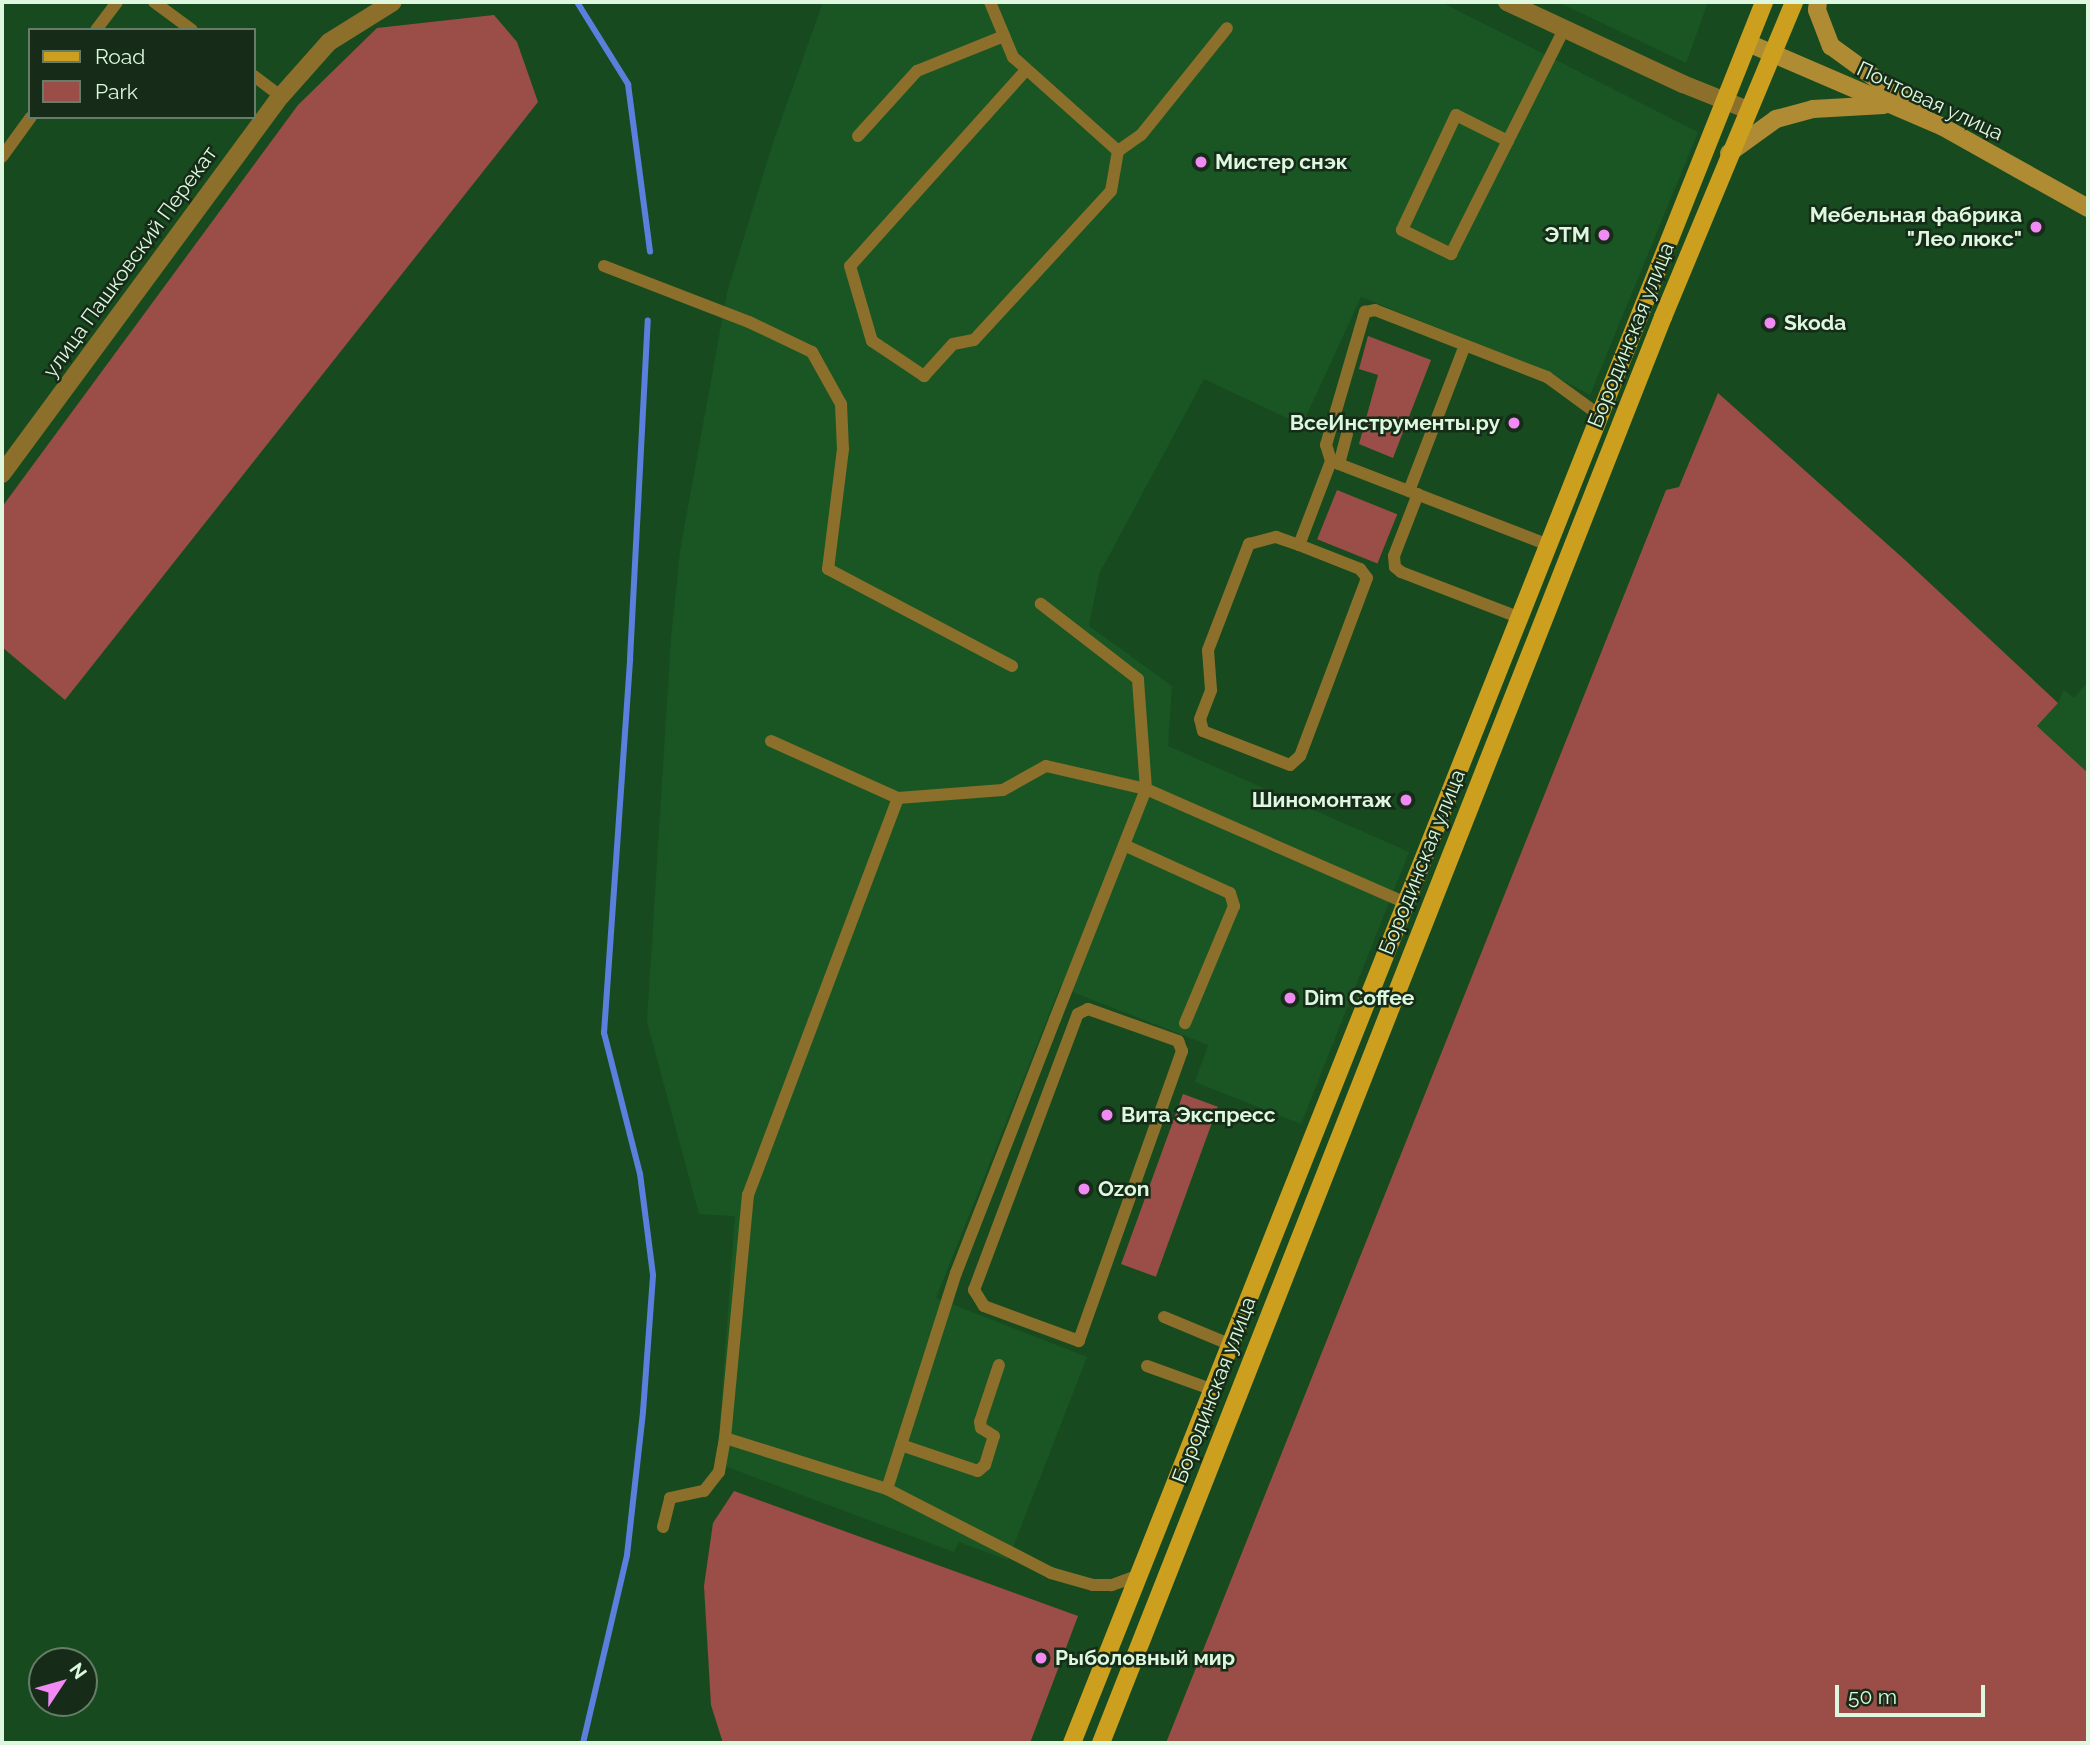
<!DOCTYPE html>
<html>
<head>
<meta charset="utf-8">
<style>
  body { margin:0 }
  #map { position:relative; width:2090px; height:1745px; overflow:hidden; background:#174b1f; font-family:Raleway,sans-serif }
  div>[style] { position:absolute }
  .built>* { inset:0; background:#1a5623 }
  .green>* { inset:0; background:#9b4e47; transform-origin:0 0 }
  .stream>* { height:6px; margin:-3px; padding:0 3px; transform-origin:3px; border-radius:3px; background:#5b7fdc }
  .lane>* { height:12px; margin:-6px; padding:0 6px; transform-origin:6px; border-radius:6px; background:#8c6f2b }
  .street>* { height:18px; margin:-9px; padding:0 9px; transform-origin:9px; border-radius:9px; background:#8c6f2b }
  .secondary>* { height:18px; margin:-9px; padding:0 9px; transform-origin:9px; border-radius:9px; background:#af8b33 }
  .primary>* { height:18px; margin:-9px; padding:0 9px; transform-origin:9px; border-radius:9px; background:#cd9f1f }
  .dots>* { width:19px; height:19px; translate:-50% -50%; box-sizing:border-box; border:4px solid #162c18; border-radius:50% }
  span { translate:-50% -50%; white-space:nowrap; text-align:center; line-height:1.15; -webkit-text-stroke:5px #162c18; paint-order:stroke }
  .street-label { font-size:21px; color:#ddf8de }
  .poi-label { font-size:21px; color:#ddf8de; font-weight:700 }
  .left { translate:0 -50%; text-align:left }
  .right { translate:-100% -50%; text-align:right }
  .frame { position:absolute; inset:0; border:4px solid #ddf8de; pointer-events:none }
  .legend { position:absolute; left:28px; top:28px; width:228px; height:91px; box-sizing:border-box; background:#162c18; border:2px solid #667e67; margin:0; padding:9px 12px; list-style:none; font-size:21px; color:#ddf8de }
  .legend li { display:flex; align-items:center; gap:14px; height:35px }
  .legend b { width:35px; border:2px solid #667e67 }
  .north { position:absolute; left:28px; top:1647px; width:70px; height:70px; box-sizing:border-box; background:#162c18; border:2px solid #667e67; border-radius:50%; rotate:54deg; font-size:19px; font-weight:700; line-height:28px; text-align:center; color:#ddf8de }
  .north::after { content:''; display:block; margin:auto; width:24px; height:32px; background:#f18af4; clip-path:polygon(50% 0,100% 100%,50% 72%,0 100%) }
  .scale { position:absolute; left:1835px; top:1685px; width:150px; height:32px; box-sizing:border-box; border:4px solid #ddf8de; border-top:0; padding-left:9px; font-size:21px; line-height:24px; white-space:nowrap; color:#ddf8de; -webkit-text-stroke:5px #162c18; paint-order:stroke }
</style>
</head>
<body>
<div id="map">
  <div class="built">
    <i style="clip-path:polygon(823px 2px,1441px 2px,1698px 132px,1590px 395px,1546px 371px,1361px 297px,1302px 425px,1204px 379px,1099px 574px,1089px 626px,1172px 686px,1168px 746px,1409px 852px,1301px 1124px,1195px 1082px,1208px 1045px,1060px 987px,936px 1298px,1087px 1357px,1008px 1560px,959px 1542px,954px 1552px,717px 1463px,735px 1216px,699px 1214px,647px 1022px,671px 639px,680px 551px,727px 293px,773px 143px)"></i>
    <i style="clip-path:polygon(1558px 2px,1708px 2px,1686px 63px)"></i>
    <i style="clip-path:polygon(2085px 685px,2088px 688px,2088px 773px,2037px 726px,2058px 703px,2064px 690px,2074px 698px)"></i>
  </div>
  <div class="green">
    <i style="clip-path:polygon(494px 15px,517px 42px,538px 102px,65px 700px,2px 647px,2px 507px,298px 105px,377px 28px)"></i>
    <i style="clip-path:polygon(1368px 336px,1431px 360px,1393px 458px,1359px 444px,1378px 375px,1359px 369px)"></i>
    <i style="clip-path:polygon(1718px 393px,1905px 560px,2058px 703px,2037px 726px,2088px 773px,2088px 1743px,1166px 1743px,1666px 490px,1679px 487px)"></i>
    <i style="left:1337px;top:490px;width:65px;height:53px;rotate:22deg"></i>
    <i style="left:1183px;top:1094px;width:37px;height:181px;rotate:20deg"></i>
    <i style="clip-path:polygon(734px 1491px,1078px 1616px,1030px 1743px,723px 1743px,711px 1705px,704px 1586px,713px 1523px)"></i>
  </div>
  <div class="stream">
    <i style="left:577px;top:2px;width:97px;rotate:58.1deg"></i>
    <i style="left:628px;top:84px;width:169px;rotate:82.5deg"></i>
    <i style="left:583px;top:1743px;width:193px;rotate:-76.8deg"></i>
    <i style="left:627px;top:1555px;width:144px;rotate:-83.6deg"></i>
    <i style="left:643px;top:1412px;width:137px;rotate:-85.8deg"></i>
    <i style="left:653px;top:1275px;width:102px;rotate:-97.3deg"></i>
    <i style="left:640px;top:1174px;width:146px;rotate:-104.3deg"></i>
    <i style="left:604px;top:1033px;width:375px;rotate:-86deg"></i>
    <i style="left:630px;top:659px;width:339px;rotate:-87deg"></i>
  </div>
  <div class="lane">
    <i style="left:154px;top:2px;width:47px;rotate:36.4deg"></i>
    <i style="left:990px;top:2px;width:60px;rotate:67.3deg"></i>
    <i style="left:1013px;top:57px;width:141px;rotate:41.8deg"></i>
    <i style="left:1118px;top:151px;width:28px;rotate:-35deg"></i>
    <i style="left:1141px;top:135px;width:137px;rotate:-51.2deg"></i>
    <i style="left:96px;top:30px;width:35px;rotate:-53deg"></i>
    <i style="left:1026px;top:70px;width:263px;rotate:131.9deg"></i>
    <i style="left:850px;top:266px;width:78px;rotate:73.7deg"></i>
    <i style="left:872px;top:341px;width:63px;rotate:33.9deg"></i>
    <i style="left:924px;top:376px;width:43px;rotate:-47.8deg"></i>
    <i style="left:953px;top:344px;width:21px;rotate:-11deg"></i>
    <i style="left:974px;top:340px;width:202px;rotate:-47.4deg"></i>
    <i style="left:1111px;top:191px;width:41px;rotate:-80.1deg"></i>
    <i style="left:254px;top:76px;width:34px;rotate:37deg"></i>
    <i style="left:858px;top:136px;width:88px;rotate:-47.8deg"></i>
    <i style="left:917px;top:71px;width:94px;rotate:-21.9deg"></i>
    <i style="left:1508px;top:141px;width:58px;rotate:-153.4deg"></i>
    <i style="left:1456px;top:115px;width:127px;rotate:115.2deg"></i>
    <i style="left:1402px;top:230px;width:55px;rotate:26.1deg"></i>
    <i style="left:1451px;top:254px;width:252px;rotate:-63.3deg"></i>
    <i style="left:2px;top:157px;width:49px;rotate:-54.1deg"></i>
    <i style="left:604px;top:266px;width:155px;rotate:21.1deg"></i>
    <i style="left:749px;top:322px;width:70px;rotate:25.5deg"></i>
    <i style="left:812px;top:352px;width:60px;rotate:60.9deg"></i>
    <i style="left:841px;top:404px;width:45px;rotate:87.5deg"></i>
    <i style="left:843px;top:449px;width:121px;rotate:97.1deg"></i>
    <i style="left:828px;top:569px;width:208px;rotate:27.8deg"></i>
    <i style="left:1331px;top:461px;width:230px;rotate:21.1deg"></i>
    <i style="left:1339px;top:464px;width:31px;rotate:-75deg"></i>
    <i style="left:1409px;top:491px;width:156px;rotate:-69deg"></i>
    <i style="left:1418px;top:494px;width:66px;rotate:111.2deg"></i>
    <i style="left:1394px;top:556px;width:11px;rotate:85deg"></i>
    <i style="left:1395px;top:567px;width:8px;rotate:40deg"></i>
    <i style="left:1401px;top:572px;width:125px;rotate:21deg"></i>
    <i style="left:1299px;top:545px;width:66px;rotate:21.5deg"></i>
    <i style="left:1360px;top:569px;width:11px;rotate:52deg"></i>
    <i style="left:1367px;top:578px;width:190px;rotate:110.6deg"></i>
    <i style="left:1300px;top:756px;width:13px;rotate:138deg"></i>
    <i style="left:1290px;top:765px;width:93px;rotate:-158.7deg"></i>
    <i style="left:1203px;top:731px;width:12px;rotate:-104deg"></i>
    <i style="left:1200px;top:719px;width:31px;rotate:-69deg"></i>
    <i style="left:1211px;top:690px;width:40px;rotate:-94.3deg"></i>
    <i style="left:1208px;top:650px;width:114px;rotate:-68.9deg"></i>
    <i style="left:1249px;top:544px;width:28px;rotate:-15deg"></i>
    <i style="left:1276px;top:537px;width:24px;rotate:19deg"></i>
    <i style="left:1299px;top:545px;width:90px;rotate:-69.1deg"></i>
    <i style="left:1331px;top:461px;width:17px;rotate:-107deg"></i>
    <i style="left:1326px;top:445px;width:139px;rotate:-73.7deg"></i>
    <i style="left:1365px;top:312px;width:10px;rotate:-11deg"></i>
    <i style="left:1375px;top:310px;width:185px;rotate:21.3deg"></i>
    <i style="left:1547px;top:377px;width:63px;rotate:36deg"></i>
    <i style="left:771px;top:741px;width:139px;rotate:24.2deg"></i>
    <i style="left:898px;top:798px;width:105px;rotate:-4.4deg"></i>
    <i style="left:1003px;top:790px;width:49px;rotate:-29.2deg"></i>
    <i style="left:1046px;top:766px;width:103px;rotate:13deg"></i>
    <i style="left:1146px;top:789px;width:110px;rotate:-94.2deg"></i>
    <i style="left:1138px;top:679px;width:123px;rotate:-142.3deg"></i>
    <i style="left:1124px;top:845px;width:116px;rotate:24.4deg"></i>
    <i style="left:1230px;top:893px;width:14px;rotate:73deg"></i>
    <i style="left:1234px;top:906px;width:127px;rotate:112.7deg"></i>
    <i style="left:1088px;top:1009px;width:96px;rotate:19.6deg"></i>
    <i style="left:1178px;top:1041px;width:11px;rotate:68deg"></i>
    <i style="left:1182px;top:1051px;width:308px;rotate:109.6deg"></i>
    <i style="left:1079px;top:1341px;width:101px;rotate:-159.8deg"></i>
    <i style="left:984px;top:1306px;width:19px;rotate:-122deg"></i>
    <i style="left:974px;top:1290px;width:295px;rotate:-69.4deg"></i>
    <i style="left:1078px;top:1014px;width:11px;rotate:-27deg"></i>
    <i style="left:1164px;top:1317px;width:70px;rotate:22.6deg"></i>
    <i style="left:1147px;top:1366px;width:68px;rotate:19.8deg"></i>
    <i style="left:901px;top:1445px;width:81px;rotate:18.7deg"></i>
    <i style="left:978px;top:1471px;width:9px;rotate:-41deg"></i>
    <i style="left:985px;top:1465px;width:30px;rotate:-73deg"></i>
    <i style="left:994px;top:1436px;width:15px;rotate:-148deg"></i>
    <i style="left:981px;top:1428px;width:6px;rotate:-99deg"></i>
    <i style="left:980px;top:1422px;width:60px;rotate:-71.6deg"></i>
    <i style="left:887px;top:1489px;width:170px;rotate:-162.5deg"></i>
    <i style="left:725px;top:1438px;width:244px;rotate:-84.6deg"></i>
    <i style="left:748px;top:1195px;width:424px;rotate:-69.3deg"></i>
    <i style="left:663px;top:1527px;width:30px;rotate:-76deg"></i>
    <i style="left:670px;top:1498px;width:35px;rotate:-12deg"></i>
    <i style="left:704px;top:1491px;width:24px;rotate:-52deg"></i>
    <i style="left:719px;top:1472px;width:35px;rotate:-80deg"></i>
    <i style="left:1137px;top:1576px;width:27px;rotate:160deg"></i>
    <i style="left:1112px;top:1585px;width:19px;rotate:180deg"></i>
    <i style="left:1093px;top:1585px;width:44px;rotate:-164.1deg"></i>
    <i style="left:1051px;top:1573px;width:184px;rotate:-152.9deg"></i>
    <i style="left:887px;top:1489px;width:227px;rotate:-72.3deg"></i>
    <i style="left:956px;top:1273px;width:273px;rotate:-68.7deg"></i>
    <i style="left:1055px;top:1019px;width:247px;rotate:-68.4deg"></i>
    <i style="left:1146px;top:789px;width:282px;rotate:23.7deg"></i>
  </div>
  <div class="street">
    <i style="left:1507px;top:2px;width:194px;rotate:25deg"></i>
    <i style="left:1683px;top:84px;width:70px;rotate:21.8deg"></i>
    <i style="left:2px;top:474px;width:470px;rotate:-53.6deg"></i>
    <i style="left:281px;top:96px;width:72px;rotate:-48.4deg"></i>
    <i style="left:329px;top:42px;width:75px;rotate:-32deg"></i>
  </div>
  <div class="secondary">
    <i style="left:1818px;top:2px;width:8px;rotate:97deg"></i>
    <i style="left:1817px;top:10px;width:39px;rotate:69deg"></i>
    <i style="left:1831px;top:46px;width:110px;rotate:36.1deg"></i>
    <i style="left:1748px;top:43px;width:212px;rotate:23.3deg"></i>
    <i style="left:1943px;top:127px;width:166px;rotate:29.2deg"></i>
    <i style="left:1729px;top:153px;width:58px;rotate:-35.9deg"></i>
    <i style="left:1776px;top:119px;width:38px;rotate:-15deg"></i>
    <i style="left:1813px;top:109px;width:71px;rotate:-3.2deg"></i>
  </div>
  <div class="primary">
    <i style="left:1072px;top:1743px;width:1873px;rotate:-68.32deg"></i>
    <i style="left:1101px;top:1743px;width:1533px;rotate:-68.49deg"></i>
    <i style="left:1663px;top:317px;width:341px;rotate:-67.4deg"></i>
  </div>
  <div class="dots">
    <i style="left:1201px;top:162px;background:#f18af4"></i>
    <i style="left:2036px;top:227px;background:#f18af4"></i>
    <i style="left:1604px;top:235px;background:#f18af4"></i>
    <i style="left:1770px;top:323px;background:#f18af4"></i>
    <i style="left:1514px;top:423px;background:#f18af4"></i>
    <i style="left:1406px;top:800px;background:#f18af4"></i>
    <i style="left:1290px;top:998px;background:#f18af4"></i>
    <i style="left:1107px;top:1115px;background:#f18af4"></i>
    <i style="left:1084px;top:1189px;background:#f18af4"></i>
    <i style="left:1041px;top:1658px;background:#f18af4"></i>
  </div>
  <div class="street-label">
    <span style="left:1930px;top:101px;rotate:25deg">Почтовая улица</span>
    <span style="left:130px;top:262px;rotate:-54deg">улица Пашковский Перекат</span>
    <span style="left:1631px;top:335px;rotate:-68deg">Бородинская улица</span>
    <span style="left:1422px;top:862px;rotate:-68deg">Бородинская улица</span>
    <span style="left:1214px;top:1390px;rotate:-69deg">Бородинская улица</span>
  </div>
  <div class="poi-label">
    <span class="left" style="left:1215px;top:162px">Мистер снэк</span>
    <span class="right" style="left:2022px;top:227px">Мебельная фабрика<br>"Лео люкс"</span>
    <span class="right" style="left:1590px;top:235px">ЭТМ</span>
    <span class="left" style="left:1784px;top:323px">Skoda</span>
    <span class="right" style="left:1500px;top:423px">ВсеИнструменты.ру</span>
    <span class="right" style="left:1392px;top:800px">Шиномонтаж</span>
    <span class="left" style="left:1304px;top:998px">Dim Coffee</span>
    <span class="left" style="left:1121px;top:1115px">Вита Экспресс</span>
    <span class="left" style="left:1098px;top:1189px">Ozon</span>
    <span class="left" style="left:1055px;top:1658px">Рыболовный мир</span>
  </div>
  <div class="frame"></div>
  <ul class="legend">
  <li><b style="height:9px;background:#cd9f1f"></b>Road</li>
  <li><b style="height:19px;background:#9b4e47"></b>Park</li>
  </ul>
  <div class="north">N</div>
  <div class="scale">50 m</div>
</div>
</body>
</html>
